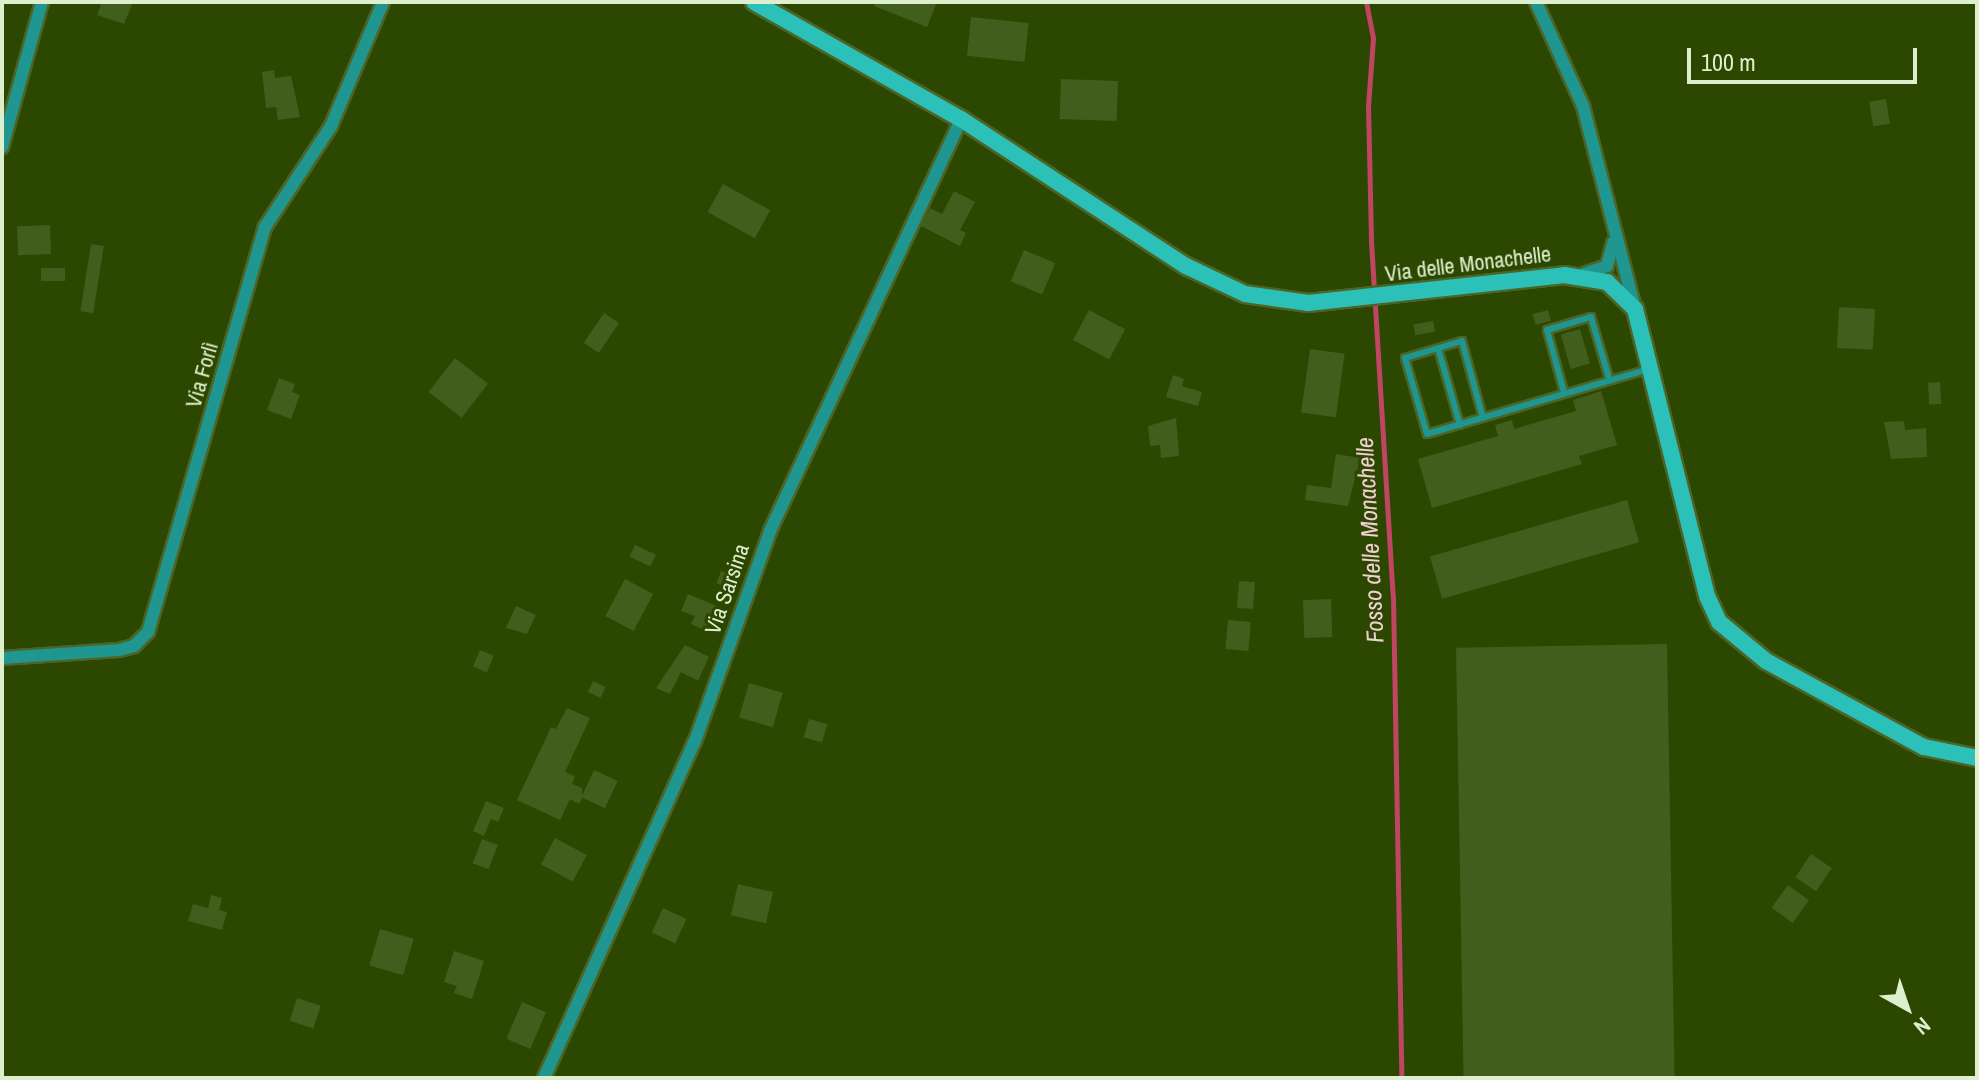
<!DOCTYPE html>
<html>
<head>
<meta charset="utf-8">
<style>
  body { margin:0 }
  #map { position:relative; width:1979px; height:1080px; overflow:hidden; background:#2c4700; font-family:"Archivo Narrow",sans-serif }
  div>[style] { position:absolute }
  .stream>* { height:5px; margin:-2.5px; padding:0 2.5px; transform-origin:2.5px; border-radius:2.5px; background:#c04562 }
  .building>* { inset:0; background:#425e1c; transform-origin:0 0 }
  .roads { filter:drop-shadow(2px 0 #4c6525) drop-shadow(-2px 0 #4c6525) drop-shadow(0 2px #4c6525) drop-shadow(0 -2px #4c6525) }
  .lane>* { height:6px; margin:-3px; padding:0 3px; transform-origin:3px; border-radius:3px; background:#1f9690 }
  .street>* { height:12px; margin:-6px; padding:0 6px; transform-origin:6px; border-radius:6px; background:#1f9690 }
  .secondary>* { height:16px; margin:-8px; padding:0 8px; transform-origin:8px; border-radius:8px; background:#2bc1b9 }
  span { translate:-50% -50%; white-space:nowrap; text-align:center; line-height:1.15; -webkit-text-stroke:6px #2c4700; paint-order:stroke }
  .street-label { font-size:22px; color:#ddefcd }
  .water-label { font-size:24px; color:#f1cfd3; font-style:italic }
  .frame { position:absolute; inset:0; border:4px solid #ddefcd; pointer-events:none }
  .north { position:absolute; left:1867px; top:968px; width:80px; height:80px; -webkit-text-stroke:6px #2c4700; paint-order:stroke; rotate:140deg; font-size:22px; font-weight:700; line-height:32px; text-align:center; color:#ddefcd }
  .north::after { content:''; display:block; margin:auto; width:28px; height:36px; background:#ddefcd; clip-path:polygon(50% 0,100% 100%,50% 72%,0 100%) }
  .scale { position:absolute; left:1687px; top:48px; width:230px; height:36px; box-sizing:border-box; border:4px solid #ddefcd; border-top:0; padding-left:10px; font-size:24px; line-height:28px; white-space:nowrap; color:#ddefcd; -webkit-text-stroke:6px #2c4700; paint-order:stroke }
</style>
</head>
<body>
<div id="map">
  <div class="stream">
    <i style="left:1366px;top:2px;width:37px;rotate:79deg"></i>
    <i style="left:1373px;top:38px;width:68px;rotate:94.2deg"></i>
    <i style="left:1368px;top:106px;width:135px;rotate:88.7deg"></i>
    <i style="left:1371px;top:241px;width:356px;rotate:86.5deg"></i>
    <i style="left:1393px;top:596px;width:482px;rotate:89deg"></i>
  </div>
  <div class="building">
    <i style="clip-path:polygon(102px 2px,133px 2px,124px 24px,97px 15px)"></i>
    <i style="clip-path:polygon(875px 2px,937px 2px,927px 27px,874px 6px)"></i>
    <i style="left:971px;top:17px;width:58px;height:39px;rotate:6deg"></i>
    <i style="clip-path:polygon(274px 70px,275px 78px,291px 76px,300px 117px,278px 120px,276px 107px,266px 108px,262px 72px)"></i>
    <i style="left:1061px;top:79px;width:57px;height:40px;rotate:2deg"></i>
    <i style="left:1886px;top:99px;width:25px;height:17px;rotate:81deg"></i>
    <i style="left:723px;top:184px;width:54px;height:32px;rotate:29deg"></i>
    <i style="clip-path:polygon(954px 191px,975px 202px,960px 230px,966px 233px,960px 246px,921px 226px,930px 208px,942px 214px)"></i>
    <i style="left:50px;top:225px;width:29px;height:33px;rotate:88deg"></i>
    <i style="left:91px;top:244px;width:13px;height:68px;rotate:9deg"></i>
    <i style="left:1024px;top:250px;width:34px;height:34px;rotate:23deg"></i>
    <i style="left:41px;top:268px;width:24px;height:13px"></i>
    <i style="left:1839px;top:307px;width:36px;height:41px;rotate:3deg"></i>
    <i style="left:1089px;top:310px;width:41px;height:34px;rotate:28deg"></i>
    <i style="left:1548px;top:310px;width:11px;height:16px;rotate:75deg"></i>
    <i style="left:604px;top:313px;width:18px;height:36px;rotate:34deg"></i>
    <i style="left:1433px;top:321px;width:11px;height:20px;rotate:80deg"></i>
    <i style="left:1580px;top:329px;width:36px;height:20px;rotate:74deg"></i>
    <i style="left:1310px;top:349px;width:35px;height:64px;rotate:8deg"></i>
    <i style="left:455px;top:358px;width:42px;height:43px;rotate:38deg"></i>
    <i style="clip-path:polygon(1173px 375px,1184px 379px,1182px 386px,1202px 392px,1198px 406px,1166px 397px)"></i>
    <i style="clip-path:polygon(279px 378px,295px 384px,292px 392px,300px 395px,291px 419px,267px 410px)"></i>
    <i style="left:1940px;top:382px;width:22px;height:12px;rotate:87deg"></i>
    <i style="clip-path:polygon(1601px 391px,1617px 445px,1579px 456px,1582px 464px,1432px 508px,1418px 459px,1498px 436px,1495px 425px,1512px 420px,1514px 429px,1576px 411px,1573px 400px)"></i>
    <i style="clip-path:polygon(1176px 418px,1179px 456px,1161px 458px,1160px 445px,1150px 446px,1148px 426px)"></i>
    <i style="clip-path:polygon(1904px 421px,1905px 430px,1926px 428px,1927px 457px,1891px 459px,1884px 422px)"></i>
    <i style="clip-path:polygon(1336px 454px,1360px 458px,1348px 506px,1305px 500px,1307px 485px,1331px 488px)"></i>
    <i style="left:1627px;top:500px;width:44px;height:205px;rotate:74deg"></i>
    <i style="left:635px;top:545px;width:23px;height:13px;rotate:25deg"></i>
    <i style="left:721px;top:571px;width:19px;height:13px;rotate:21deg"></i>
    <i style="left:625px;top:579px;width:32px;height:42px;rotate:28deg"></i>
    <i style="left:1239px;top:581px;width:16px;height:27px;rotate:4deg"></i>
    <i style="clip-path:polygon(688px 594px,728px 611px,721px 626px,714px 623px,709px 632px,691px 624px,695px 616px,681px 611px)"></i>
    <i style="left:1331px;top:599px;width:38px;height:28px;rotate:88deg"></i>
    <i style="clip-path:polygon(516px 606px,536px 615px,527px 634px,506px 628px)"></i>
    <i style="left:1228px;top:620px;width:23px;height:29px;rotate:5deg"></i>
    <i style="left:1667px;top:644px;width:434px;height:211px;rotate:89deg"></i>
    <i style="clip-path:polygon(685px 645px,709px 657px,698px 681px,681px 672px,670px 694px,656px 688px)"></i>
    <i style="left:480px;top:650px;width:15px;height:18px;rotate:23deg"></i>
    <i style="left:593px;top:681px;width:14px;height:12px;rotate:25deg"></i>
    <i style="left:749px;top:683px;width:35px;height:36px;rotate:16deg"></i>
    <i style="clip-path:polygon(567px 708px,590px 718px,565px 772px,575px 776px,572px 784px,582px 788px,582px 799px,579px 804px,570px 799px,560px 820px,517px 800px,551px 727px,556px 729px)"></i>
    <i style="left:809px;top:719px;width:19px;height:19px;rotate:16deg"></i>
    <i style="left:594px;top:770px;width:26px;height:30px;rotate:25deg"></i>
    <i style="clip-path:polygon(486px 801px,504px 808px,498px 822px,491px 819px,484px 836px,473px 831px)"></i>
    <i style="left:555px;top:838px;width:36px;height:30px;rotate:28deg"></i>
    <i style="left:482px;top:839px;width:17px;height:26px;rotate:21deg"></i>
    <i style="left:1811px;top:854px;width:25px;height:28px;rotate:34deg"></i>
    <i style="left:738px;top:884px;width:36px;height:32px;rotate:13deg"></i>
    <i style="left:1788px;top:885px;width:26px;height:28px;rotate:36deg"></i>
    <i style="clip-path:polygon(211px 895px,222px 898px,219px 910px,227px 912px,222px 930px,188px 921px,193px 904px,208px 908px)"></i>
    <i style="left:663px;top:908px;width:26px;height:27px;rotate:25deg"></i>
    <i style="left:380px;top:929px;width:35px;height:38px;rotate:16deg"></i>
    <i style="clip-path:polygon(454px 951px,484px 961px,472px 999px,454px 993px,457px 986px,444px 982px)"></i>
    <i style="left:297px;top:998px;width:25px;height:24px;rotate:18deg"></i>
    <i style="left:522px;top:1002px;width:26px;height:40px;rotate:23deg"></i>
  </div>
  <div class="roads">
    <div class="lane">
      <i style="left:1438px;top:348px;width:80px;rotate:74.1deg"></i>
      <i style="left:1564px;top:392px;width:64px;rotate:-105.3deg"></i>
      <i style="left:1547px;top:330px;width:46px;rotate:-16.5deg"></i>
      <i style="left:1591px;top:317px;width:64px;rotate:73.6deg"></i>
      <i style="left:1483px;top:418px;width:80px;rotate:-105.3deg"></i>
      <i style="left:1462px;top:341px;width:59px;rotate:163.4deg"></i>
      <i style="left:1405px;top:358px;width:79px;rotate:73.9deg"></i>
      <i style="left:1427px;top:434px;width:232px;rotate:-16.3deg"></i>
    </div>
    <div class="street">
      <i style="left:1536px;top:2px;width:114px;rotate:65.7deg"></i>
      <i style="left:1583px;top:106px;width:210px;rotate:75.6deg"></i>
      <i style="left:2px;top:147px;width:150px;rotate:-74.6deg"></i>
      <i style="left:1584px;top:274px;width:24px;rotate:-19deg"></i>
      <i style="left:1607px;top:266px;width:24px;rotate:-75deg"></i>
      <i style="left:2px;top:658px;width:117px;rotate:-3.9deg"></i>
      <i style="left:119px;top:650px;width:16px;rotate:-15deg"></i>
      <i style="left:134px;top:646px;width:20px;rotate:-45deg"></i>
      <i style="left:148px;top:632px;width:422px;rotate:-73.9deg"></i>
      <i style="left:265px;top:227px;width:121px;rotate:-56.8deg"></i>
      <i style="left:331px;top:126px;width:134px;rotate:-67.2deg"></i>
      <i style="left:544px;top:1078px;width:369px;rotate:-65.9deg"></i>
      <i style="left:695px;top:741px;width:223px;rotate:-70.3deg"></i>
      <i style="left:770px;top:531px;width:454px;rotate:-65.1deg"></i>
    </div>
    <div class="secondary">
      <i style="left:754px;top:2px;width:238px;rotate:29.5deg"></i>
      <i style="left:961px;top:119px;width:269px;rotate:33.2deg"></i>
      <i style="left:1186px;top:266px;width:65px;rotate:25.4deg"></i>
      <i style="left:1245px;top:294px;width:64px;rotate:8.1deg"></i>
      <i style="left:1308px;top:303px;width:258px;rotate:-6.2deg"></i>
      <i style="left:1564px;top:275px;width:44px;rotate:9.2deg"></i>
      <i style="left:1607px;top:282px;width:39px;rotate:44deg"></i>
      <i style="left:1635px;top:309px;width:296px;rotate:75.9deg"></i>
      <i style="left:1707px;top:596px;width:29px;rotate:65deg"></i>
      <i style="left:1719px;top:622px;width:61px;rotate:39.7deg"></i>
      <i style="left:1766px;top:661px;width:180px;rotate:28.6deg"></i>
      <i style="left:1924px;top:747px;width:54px;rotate:11.7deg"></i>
    </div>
  </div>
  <div class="street-label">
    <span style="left:1468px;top:264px;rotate:-7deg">Via delle Monachelle</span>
    <span style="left:202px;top:375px;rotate:-74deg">Via Forlì</span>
    <span style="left:727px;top:589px;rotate:-71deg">Via Sarsina</span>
  </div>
  <div class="water-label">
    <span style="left:1370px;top:540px;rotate:-93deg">Fosso delle Monachelle</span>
  </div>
  <div class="frame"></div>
  <div class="north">N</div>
  <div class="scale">100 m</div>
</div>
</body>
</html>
